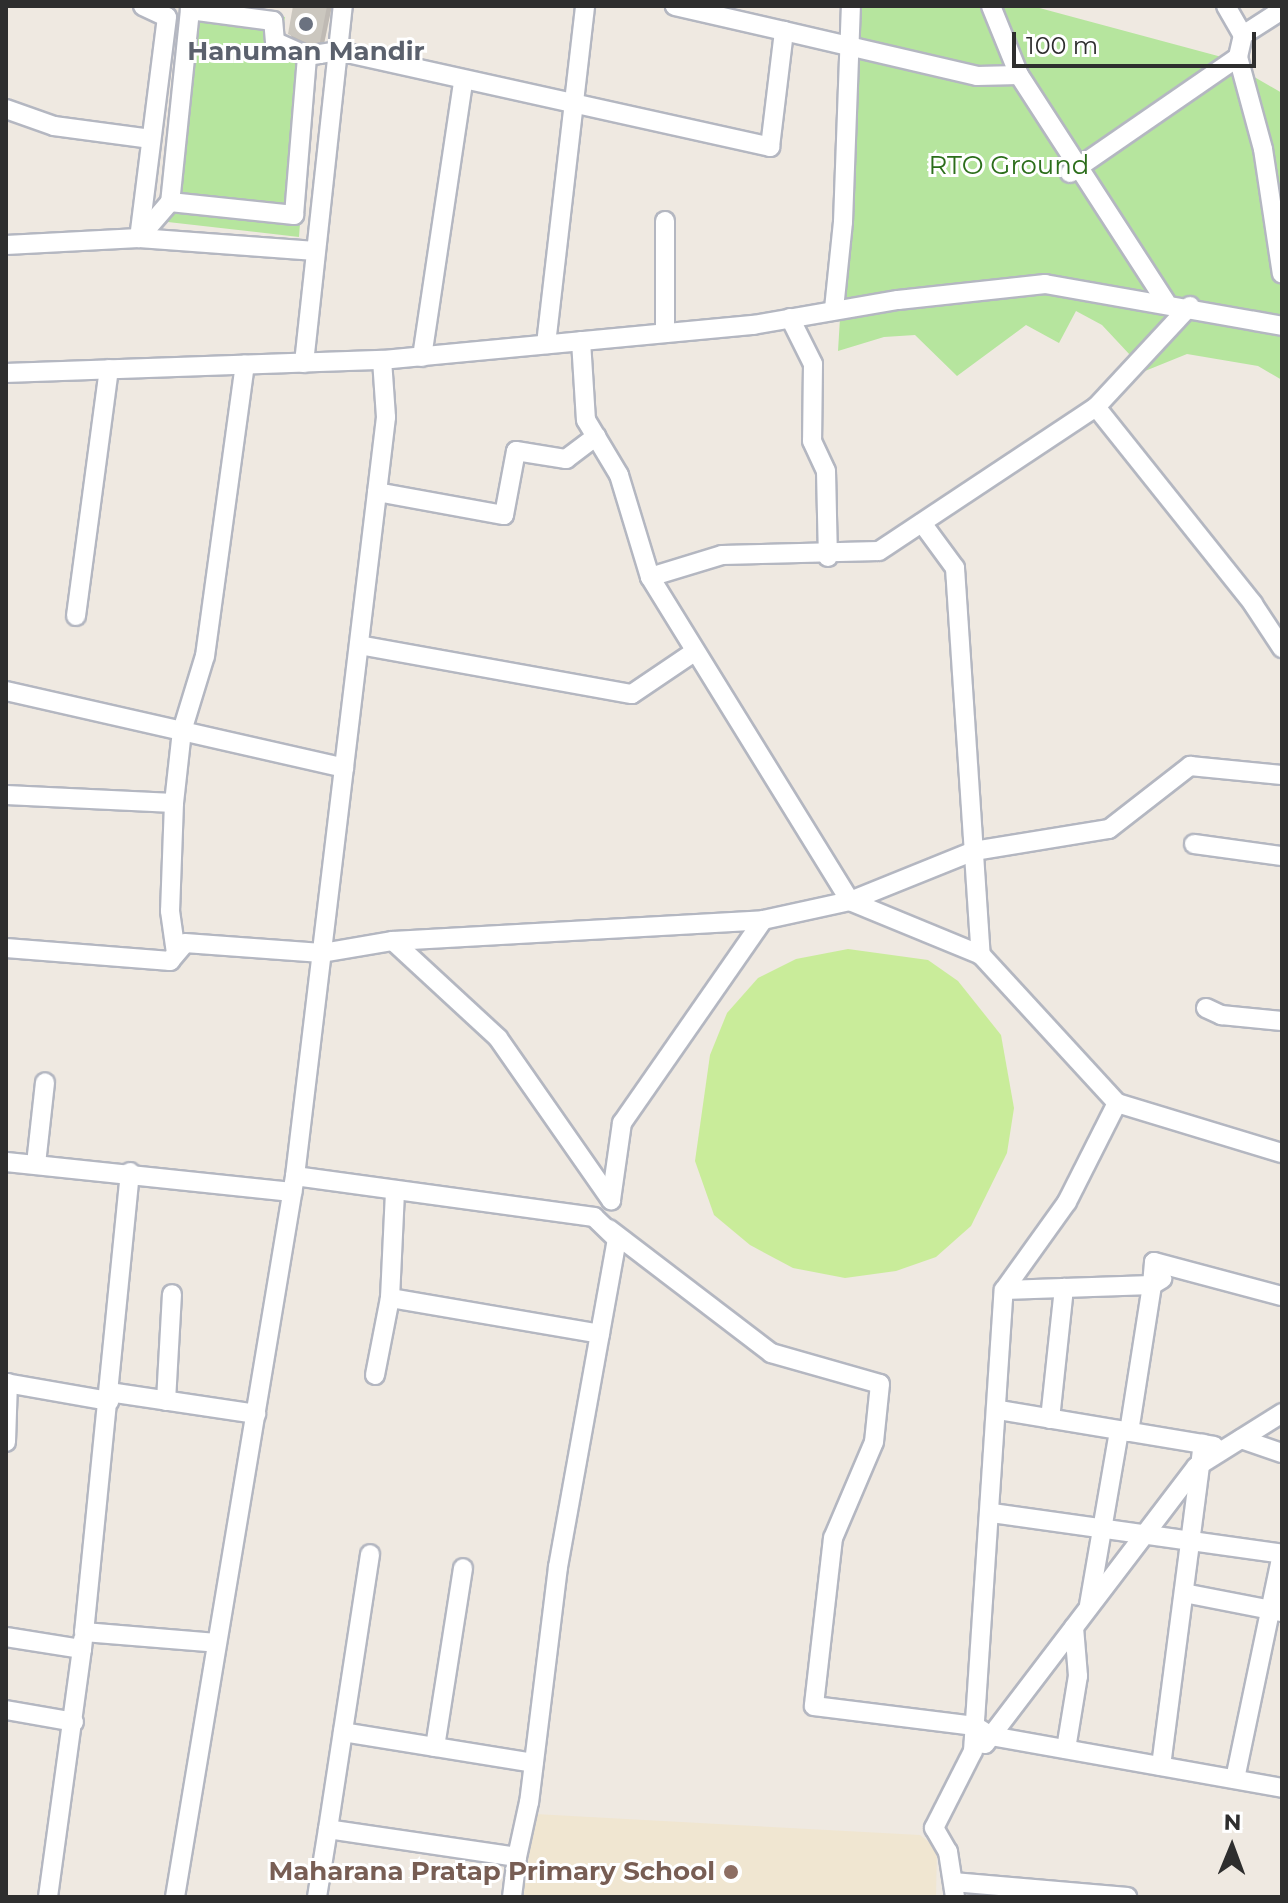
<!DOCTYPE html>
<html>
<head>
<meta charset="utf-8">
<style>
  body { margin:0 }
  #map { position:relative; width:1288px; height:1903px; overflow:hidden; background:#efe9e1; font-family:Montserrat,sans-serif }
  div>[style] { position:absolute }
  .education>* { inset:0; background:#f0e6d1 }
  .green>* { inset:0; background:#b6e59e }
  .pitch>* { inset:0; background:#c9ec9a }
  .shadow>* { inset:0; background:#0003 }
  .building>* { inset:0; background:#cbc7bf }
  .roads { filter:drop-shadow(2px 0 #b4b7c1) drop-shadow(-2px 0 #b4b7c1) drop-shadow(0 2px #b4b7c1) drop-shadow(0 -2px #b4b7c1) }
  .minor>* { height:18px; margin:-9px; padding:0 9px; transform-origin:9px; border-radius:9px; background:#fff }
  .dots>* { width:22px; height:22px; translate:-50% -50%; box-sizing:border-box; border:4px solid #fff; border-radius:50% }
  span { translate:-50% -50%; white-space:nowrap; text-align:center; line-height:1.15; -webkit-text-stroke:6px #fff; paint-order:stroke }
  .worship-label { font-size:26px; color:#5b616d; font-weight:700 }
  .park-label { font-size:26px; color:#2c6e1b }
  .education-label { font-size:26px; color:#785e54; font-weight:700 }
  .right { translate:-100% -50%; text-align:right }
  .frame { position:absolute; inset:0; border:8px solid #2e2e2e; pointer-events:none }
  .north { position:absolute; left:1192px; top:1807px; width:80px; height:80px; -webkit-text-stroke:6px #fff; paint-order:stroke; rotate:1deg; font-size:22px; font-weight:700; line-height:32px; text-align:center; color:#2e2e2e }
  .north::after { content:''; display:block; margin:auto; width:28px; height:36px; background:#2e2e2e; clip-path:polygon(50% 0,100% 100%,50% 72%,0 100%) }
  .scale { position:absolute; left:1012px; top:32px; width:244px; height:36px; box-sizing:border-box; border:4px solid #2e2e2e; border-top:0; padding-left:10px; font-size:24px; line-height:28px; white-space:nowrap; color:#2e2e2e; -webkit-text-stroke:6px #fff; paint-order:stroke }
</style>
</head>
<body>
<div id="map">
  <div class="education">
    <i style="clip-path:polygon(535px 1814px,920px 1835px,937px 1848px,936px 1897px,523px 1897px)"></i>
  </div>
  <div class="green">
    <i style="clip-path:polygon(184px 6px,221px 6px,285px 17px,281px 40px,312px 59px,299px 237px,159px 221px)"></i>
    <i style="clip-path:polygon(859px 6px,1032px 6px,1218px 56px,1282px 93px,1282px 380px,1258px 366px,1187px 354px,1145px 371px,1102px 325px,1076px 311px,1059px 343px,1026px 325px,957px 376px,915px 335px,884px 337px,838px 351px)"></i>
  </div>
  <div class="pitch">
    <i style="clip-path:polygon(848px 949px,928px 960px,958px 981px,1001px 1035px,1014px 1108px,1007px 1153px,971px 1226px,936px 1257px,896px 1271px,845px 1278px,793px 1268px,750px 1245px,714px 1215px,695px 1161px,710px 1055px,727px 1013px,758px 978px,796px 959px)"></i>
  </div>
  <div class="shadow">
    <i style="clip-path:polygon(295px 6px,332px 6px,323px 49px,294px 41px,290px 34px)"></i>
  </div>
  <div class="building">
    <i style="clip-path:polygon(293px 6px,327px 6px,320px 42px,309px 44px,288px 34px)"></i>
  </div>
  <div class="roads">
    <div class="minor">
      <i style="left:143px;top:6px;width:26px;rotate:25deg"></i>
      <i style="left:167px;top:17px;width:223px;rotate:97.2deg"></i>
      <i style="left:139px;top:238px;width:177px;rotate:4.2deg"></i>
      <i style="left:991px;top:6px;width:74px;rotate:67.9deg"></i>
      <i style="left:1019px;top:75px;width:270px;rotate:57.1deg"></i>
      <i style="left:1226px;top:6px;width:34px;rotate:60deg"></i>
      <i style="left:1243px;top:35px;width:23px;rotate:103deg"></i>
      <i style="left:1238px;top:57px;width:95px;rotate:74.8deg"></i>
      <i style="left:1263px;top:149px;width:126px;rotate:81.4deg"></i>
      <i style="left:784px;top:31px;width:198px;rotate:13.1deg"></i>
      <i style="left:977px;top:76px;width:42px;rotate:-1.4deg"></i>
      <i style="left:1243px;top:35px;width:46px;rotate:-32.7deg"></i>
      <i style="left:307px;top:56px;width:35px;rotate:-156deg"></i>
      <i style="left:275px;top:42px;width:21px;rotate:-95deg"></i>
      <i style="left:273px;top:21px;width:84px;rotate:-172.5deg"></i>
      <i style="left:190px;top:10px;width:193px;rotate:95.9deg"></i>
      <i style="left:170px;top:202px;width:125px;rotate:6deg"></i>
      <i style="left:294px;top:215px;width:160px;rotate:-85.3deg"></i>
      <i style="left:307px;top:56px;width:31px;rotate:-9deg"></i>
      <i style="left:338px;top:51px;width:443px;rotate:12.5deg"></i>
      <i style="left:770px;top:147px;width:117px;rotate:-83.1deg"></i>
      <i style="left:784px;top:31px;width:112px;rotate:-167.1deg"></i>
      <i style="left:6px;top:109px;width:51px;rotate:19.5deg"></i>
      <i style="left:54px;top:126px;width:98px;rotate:7.6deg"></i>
      <i style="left:1070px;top:173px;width:204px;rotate:-34.6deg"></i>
      <i style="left:665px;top:221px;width:112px;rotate:90deg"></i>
      <i style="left:6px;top:245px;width:133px;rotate:-3deg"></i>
      <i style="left:139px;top:238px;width:48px;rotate:-49.3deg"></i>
      <i style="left:834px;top:309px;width:87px;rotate:-84.1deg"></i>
      <i style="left:843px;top:222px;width:216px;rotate:-87.9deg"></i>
      <i style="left:790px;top:318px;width:51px;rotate:63.4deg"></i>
      <i style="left:813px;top:364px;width:77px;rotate:90.7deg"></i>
      <i style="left:812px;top:441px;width:33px;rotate:65deg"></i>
      <i style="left:826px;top:471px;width:86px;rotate:88.7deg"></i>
      <i style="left:581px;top:341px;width:79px;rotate:86.4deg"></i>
      <i style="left:586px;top:420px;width:64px;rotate:59deg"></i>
      <i style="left:619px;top:475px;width:107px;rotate:73.1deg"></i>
      <i style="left:650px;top:577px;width:381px;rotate:58.3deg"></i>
      <i style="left:850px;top:901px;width:142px;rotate:22.4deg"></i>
      <i style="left:546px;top:344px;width:340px;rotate:-83.4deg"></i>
      <i style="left:422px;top:357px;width:278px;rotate:-81.5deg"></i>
      <i style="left:304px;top:363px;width:359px;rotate:-83.8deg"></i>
      <i style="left:6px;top:373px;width:376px;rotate:-2deg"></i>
      <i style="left:382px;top:360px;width:373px;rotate:-5.4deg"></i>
      <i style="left:753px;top:325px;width:147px;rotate:-9.8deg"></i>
      <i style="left:898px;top:300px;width:148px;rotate:-6.2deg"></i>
      <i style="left:1045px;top:284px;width:241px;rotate:10deg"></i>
      <i style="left:1096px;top:407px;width:252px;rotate:51.4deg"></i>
      <i style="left:1253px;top:604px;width:53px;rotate:56.6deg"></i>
      <i style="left:377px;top:492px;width:129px;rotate:10.3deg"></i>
      <i style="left:504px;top:515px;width:65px;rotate:-79.4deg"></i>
      <i style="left:516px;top:451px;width:51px;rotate:9.1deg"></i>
      <i style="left:566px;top:459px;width:38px;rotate:-37deg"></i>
      <i style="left:922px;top:523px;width:56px;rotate:53.7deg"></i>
      <i style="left:955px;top:568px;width:388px;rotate:86.2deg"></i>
      <i style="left:981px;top:955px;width:201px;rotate:47.4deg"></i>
      <i style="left:1117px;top:1103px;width:172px;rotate:16.9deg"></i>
      <i style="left:650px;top:577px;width:75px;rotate:-17deg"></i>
      <i style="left:722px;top:555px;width:157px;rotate:-1.5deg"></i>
      <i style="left:879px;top:551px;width:260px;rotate:-33.6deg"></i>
      <i style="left:1096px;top:407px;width:138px;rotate:-47.1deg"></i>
      <i style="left:76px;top:616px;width:249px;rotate:-82.4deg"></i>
      <i style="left:359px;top:645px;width:277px;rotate:10.2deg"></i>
      <i style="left:632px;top:694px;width:75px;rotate:-34.1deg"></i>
      <i style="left:6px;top:691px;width:347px;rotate:12.8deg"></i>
      <i style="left:6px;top:795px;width:168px;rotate:2.7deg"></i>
      <i style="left:174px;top:803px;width:72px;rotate:-83.7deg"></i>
      <i style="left:182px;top:731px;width:78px;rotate:-73deg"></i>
      <i style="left:205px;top:656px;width:294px;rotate:-82.2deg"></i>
      <i style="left:174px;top:803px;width:108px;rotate:92.1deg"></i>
      <i style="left:170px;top:911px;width:42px;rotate:81.9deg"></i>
      <i style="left:1194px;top:844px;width:89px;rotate:7.8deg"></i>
      <i style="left:393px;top:941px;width:143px;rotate:42.7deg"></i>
      <i style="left:498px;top:1038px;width:198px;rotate:55.1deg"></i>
      <i style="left:611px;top:1200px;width:78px;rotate:-81.9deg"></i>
      <i style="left:622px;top:1123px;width:247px;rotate:-55.2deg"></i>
      <i style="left:6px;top:948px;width:165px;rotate:4.5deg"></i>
      <i style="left:170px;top:961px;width:23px;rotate:-50deg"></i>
      <i style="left:185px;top:943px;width:137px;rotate:4.2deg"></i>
      <i style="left:322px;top:953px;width:72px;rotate:-9.6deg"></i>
      <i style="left:393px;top:941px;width:371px;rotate:-3.2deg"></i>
      <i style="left:763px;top:920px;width:89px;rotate:-12.3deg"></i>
      <i style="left:850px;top:901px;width:134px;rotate:-22deg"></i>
      <i style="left:974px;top:851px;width:137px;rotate:-9.3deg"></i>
      <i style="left:1109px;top:829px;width:103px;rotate:-37.9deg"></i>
      <i style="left:1190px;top:766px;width:92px;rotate:5.6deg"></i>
      <i style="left:1206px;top:1008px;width:17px;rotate:25deg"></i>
      <i style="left:1221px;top:1015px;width:61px;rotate:5.6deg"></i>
      <i style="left:6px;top:1162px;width:288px;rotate:6deg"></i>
      <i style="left:36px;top:1164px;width:82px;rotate:-83.7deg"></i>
      <i style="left:130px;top:1172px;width:462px;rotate:95.7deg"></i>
      <i style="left:84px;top:1632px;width:133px;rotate:4.7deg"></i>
      <i style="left:295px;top:1176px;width:302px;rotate:7.8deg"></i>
      <i style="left:594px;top:1217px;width:32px;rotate:44deg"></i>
      <i style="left:617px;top:1239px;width:333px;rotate:100.2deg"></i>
      <i style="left:558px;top:1567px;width:237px;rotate:97deg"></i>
      <i style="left:529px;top:1802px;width:56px;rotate:102.3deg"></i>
      <i style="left:517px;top:1857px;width:191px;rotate:-171.6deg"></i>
      <i style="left:328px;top:1829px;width:69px;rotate:99.2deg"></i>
      <i style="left:609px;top:1229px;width:204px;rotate:37.4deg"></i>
      <i style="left:771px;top:1353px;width:113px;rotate:15.9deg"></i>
      <i style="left:880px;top:1384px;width:58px;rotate:95.9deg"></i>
      <i style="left:874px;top:1442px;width:104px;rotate:113.1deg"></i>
      <i style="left:833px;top:1538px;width:169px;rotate:96.5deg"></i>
      <i style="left:814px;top:1706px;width:162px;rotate:7.1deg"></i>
      <i style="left:975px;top:1726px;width:19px;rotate:32deg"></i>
      <i style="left:991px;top:1736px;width:296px;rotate:10.1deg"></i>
      <i style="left:1004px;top:1290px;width:108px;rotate:-54.4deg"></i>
      <i style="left:1067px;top:1202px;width:111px;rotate:-63.2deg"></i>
      <i style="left:390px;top:1298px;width:108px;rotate:-87.3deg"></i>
      <i style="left:375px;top:1375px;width:78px;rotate:-79deg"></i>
      <i style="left:390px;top:1298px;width:213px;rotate:9.7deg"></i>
      <i style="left:6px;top:1383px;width:105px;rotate:9.9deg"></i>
      <i style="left:109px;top:1392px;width:149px;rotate:8.5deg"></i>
      <i style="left:166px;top:1401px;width:107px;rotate:-86.8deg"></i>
      <i style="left:999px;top:1410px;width:218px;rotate:9.5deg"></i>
      <i style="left:1050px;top:1419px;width:132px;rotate:-83.9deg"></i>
      <i style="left:1129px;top:1432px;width:149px;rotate:-81.1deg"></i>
      <i style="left:1152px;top:1285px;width:12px;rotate:-31deg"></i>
      <i style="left:1241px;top:1439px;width:43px;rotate:18.9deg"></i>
      <i style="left:6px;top:1442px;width:59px;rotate:-88.1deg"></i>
      <i style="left:992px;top:1513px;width:293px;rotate:8deg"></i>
      <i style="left:1184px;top:1593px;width:100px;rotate:11deg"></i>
      <i style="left:1089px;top:1605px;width:177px;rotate:-80.2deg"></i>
      <i style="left:6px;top:1637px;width:77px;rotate:9deg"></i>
      <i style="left:82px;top:1649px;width:9px;rotate:-84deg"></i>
      <i style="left:6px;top:1710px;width:69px;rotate:10deg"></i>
      <i style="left:343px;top:1732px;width:193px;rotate:9.2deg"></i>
      <i style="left:985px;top:1744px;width:348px;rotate:-52.7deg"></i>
      <i style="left:1196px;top:1467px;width:102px;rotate:-32.1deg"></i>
      <i style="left:435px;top:1747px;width:181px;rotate:-81.1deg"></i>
      <i style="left:1066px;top:1749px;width:74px;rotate:-80.7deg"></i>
      <i style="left:1078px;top:1676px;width:49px;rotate:-94.7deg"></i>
      <i style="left:1161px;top:1766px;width:325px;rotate:-82.6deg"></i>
      <i style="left:1235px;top:1779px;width:230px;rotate:-78.2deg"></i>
      <i style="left:328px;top:1829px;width:278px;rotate:-81.3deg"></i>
      <i style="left:953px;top:1882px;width:175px;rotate:4.9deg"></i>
      <i style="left:48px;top:1897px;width:250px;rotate:-82.2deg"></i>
      <i style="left:175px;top:1897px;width:731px;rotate:-80.55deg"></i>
      <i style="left:295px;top:1176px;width:764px;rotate:-83.16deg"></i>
      <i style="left:386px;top:417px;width:57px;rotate:-94deg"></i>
      <i style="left:512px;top:1897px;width:40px;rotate:-82.9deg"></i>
      <i style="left:955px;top:1897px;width:46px;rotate:-98.8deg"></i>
      <i style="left:948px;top:1852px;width:28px;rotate:-120deg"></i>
      <i style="left:934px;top:1828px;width:86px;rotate:-63.1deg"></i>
      <i style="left:973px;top:1751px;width:462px;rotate:-86.2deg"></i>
      <i style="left:1004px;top:1290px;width:148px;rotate:-1.9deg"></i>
      <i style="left:1152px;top:1285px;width:23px;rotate:-85deg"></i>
      <i style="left:1154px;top:1262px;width:132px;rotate:14.9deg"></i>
    </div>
  </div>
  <div class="dots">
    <i style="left:306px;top:24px;background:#6b7280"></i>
    <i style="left:731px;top:1872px;background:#8d6e63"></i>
  </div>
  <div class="worship-label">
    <span style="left:306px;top:52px">Hanuman Mandir</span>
  </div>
  <div class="park-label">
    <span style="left:1009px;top:166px">RTO Ground</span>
  </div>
  <div class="education-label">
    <span class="right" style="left:715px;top:1872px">Maharana Pratap Primary School</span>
  </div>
  <div class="frame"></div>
  <div class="north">N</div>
  <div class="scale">100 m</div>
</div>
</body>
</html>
